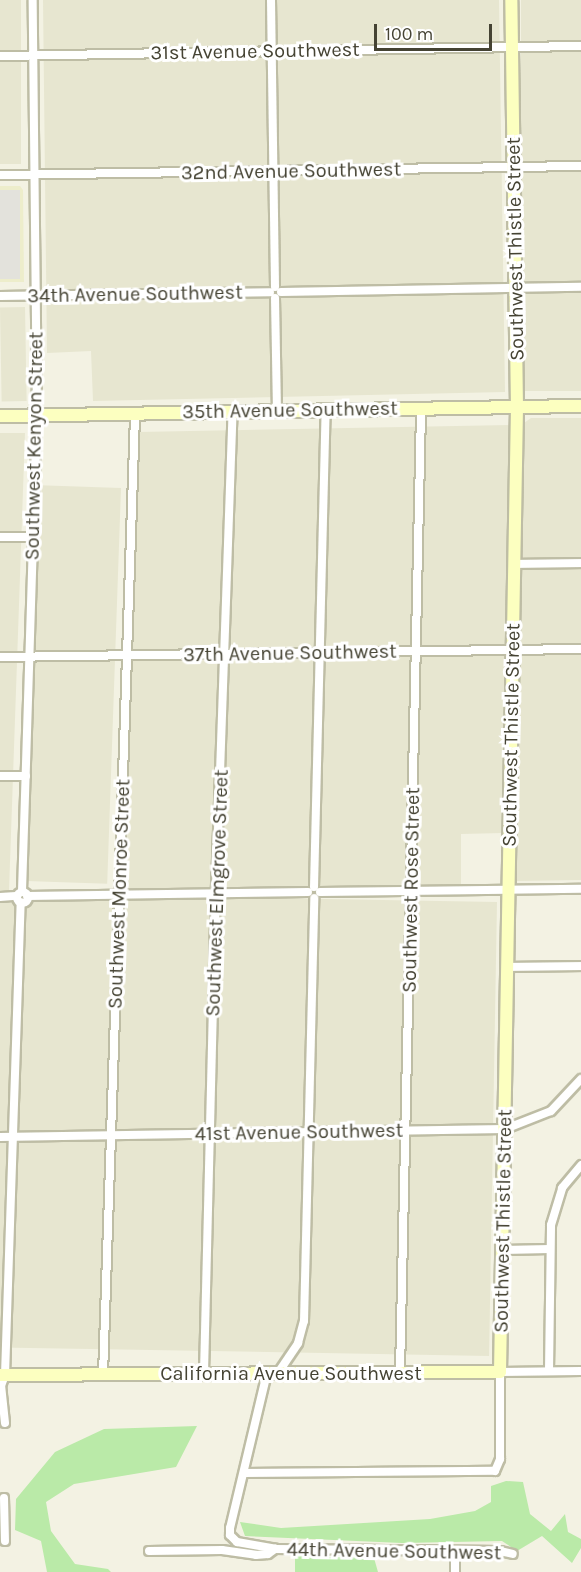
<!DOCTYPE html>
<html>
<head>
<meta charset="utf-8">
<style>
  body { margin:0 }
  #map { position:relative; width:581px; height:1572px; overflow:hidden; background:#f3f2e3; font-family:Karla,sans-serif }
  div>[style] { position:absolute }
  .residential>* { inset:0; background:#e7e6d0; transform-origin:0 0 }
  .education>* { inset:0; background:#ededcb }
  .green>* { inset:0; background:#baeaa8 }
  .parking>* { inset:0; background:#e3e2dc; transform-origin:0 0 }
  .roads { filter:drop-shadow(2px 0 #bebda5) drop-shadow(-2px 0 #bebda5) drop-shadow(0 2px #bebda5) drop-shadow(0 -2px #bebda5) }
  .street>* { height:8px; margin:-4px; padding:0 4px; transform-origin:4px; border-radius:4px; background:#fff }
  .street>.ring { margin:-4px; padding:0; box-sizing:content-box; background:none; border:8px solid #fff; border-radius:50% }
  .secondary>* { height:12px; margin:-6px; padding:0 6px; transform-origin:6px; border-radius:6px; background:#fcffc0 }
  span { translate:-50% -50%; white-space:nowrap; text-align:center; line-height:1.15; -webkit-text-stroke:6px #fff; paint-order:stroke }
  .street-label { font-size:20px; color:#454333 }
  .scale { position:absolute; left:374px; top:24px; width:118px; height:27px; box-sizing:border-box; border:3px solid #454333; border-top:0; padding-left:8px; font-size:18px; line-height:21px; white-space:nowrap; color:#454333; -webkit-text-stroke:4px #fff; paint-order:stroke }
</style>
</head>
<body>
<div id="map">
  <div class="residential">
    <i style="left:0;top:0;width:21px;height:164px"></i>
    <i style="clip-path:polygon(43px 0,499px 0,505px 392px,93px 401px,91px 351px,47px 353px)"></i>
    <i style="left:521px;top:0;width:60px;height:391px"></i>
    <i style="left:25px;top:307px;width:94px;height:25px;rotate:89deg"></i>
    <i style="clip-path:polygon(531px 418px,581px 418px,581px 880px,516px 881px,524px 423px)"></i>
    <i style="clip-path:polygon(510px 425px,503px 833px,461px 834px,461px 885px,131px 890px,124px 886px,138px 432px)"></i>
    <i style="clip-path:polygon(0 433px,25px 433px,9px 891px,0 891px)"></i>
    <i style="left:121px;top:488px;width:396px;height:81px;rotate:92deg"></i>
    <i style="left:497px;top:902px;width:454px;height:497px;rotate:91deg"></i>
  </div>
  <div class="education">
    <i style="clip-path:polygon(0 186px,20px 186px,23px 190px,24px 282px,0 282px)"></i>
  </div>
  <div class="green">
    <i style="clip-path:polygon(197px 1426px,176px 1467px,74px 1484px,46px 1502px,51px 1531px,75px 1564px,108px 1569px,111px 1572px,47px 1572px,41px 1541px,15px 1530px,16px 1499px,55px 1452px,104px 1429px)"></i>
    <i style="clip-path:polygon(506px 1481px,523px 1482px,530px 1514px,551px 1531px,565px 1514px,568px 1532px,581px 1539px,581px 1548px,572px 1563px,542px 1536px,517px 1551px,502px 1541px,402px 1543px,245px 1536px,240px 1522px,281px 1528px,430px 1519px,475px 1511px,491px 1502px,491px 1486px)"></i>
    <i style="clip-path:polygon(295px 1556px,374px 1558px,378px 1572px,295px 1572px)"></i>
  </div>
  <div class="parking">
    <i style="left:0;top:190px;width:20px;height:89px"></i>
  </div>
  <div class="roads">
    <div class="street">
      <i style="left:271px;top:0;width:287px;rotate:89.2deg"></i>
      <i style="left:0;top:56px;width:581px;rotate:-0.99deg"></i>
      <i style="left:0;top:175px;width:581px;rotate:-0.89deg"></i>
      <i style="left:281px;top:292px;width:300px;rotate:-1deg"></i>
      <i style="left:0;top:296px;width:270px;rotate:-0.8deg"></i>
      <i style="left:275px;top:298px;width:112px;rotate:89deg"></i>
      <i style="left:0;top:537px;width:33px"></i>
      <i style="left:514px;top:564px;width:67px;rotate:-0.9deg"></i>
      <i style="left:0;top:657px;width:581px;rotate:-0.79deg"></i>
      <i style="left:0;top:776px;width:26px"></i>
      <i style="left:314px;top:887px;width:478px;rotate:-88.6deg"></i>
      <i style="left:22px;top:891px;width:475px;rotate:-88.2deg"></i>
      <i style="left:37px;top:416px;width:416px;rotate:-90.6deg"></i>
      <i class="ring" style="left:16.5px;top:891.5px;width:3px;height:3px"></i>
      <i style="left:320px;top:892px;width:261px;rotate:-0.7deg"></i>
      <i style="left:27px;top:896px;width:281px;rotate:-0.8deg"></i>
      <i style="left:0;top:897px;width:16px;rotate:-4deg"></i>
      <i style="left:507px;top:967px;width:74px;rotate:-0.8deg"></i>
      <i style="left:0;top:1137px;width:505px;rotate:-0.91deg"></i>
      <i style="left:505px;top:1129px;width:49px;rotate:-21.4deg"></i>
      <i style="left:551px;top:1111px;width:44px;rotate:-46.8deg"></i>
      <i style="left:503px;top:1250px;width:47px;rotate:-1.2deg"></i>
      <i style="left:549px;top:1371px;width:146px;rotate:-89.2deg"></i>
      <i style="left:551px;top:1225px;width:39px;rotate:-73deg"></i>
      <i style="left:562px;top:1188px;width:30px;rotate:-50deg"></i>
      <i style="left:204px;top:1373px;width:486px;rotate:-88.6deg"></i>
      <i style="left:216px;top:887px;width:475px;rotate:-88deg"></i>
      <i style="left:267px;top:1373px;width:159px;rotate:103.4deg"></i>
      <i style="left:230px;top:1528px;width:7px;rotate:90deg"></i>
      <i style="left:230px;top:1535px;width:10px;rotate:45deg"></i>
      <i style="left:237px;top:1542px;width:39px;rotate:10deg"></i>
      <i style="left:278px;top:1373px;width:36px;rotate:-56deg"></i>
      <i style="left:298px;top:1343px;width:23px;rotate:-75deg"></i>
      <i style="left:304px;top:1321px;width:423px;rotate:-88.6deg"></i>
      <i style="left:400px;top:1373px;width:966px;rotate:-88.75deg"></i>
      <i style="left:103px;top:1375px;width:962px;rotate:-88.09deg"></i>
      <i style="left:5px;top:1423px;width:37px;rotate:-96deg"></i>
      <i style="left:1px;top:1386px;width:12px;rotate:-70deg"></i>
      <i style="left:5px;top:1375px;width:473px;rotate:-88.1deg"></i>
      <i style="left:244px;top:1473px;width:251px;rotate:-0.5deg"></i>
      <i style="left:495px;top:1471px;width:13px;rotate:-67deg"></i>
      <i style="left:500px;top:1459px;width:87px;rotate:-90deg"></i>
      <i style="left:500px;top:1372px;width:81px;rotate:-0.7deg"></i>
      <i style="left:4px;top:1498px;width:43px;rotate:88.7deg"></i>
      <i style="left:149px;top:1551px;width:73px;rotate:-0.8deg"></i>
      <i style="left:222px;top:1550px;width:34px;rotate:8deg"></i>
      <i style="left:256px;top:1555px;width:12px;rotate:-5deg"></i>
      <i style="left:268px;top:1554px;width:9px;rotate:-36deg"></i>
      <i style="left:275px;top:1549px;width:225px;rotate:0.5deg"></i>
      <i style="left:500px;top:1551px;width:13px;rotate:13deg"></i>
      <i style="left:455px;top:1551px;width:21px;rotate:90deg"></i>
    </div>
    <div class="secondary">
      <i style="left:0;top:416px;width:581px;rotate:-0.99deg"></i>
      <i style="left:0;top:1375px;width:500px;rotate:-0.34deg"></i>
      <i style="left:500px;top:1372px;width:965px;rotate:-88.99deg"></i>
      <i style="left:517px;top:407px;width:407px;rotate:-90.8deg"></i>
    </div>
  </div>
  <div class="street-label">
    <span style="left:255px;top:51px;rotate:-1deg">31st Avenue Southwest</span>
    <span style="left:291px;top:171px;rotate:-1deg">32nd Avenue Southwest</span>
    <span style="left:515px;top:249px;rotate:-91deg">Southwest Thistle Street</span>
    <span style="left:135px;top:294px;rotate:-1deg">34th Avenue Southwest</span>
    <span style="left:290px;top:410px;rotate:-1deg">35th Avenue Southwest</span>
    <span style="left:34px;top:446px;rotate:-89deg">Southwest Kenyon Street</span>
    <span style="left:290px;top:653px;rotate:-1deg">37th Avenue Southwest</span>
    <span style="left:511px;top:735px;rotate:-89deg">Southwest Thistle Street</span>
    <span style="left:411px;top:890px;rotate:-89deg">Southwest Rose Street</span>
    <span style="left:217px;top:893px;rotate:-88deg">Southwest Elmgrove Street</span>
    <span style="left:119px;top:894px;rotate:-88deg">Southwest Monroe Street</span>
    <span style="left:299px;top:1132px;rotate:-1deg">41st Avenue Southwest</span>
    <span style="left:503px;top:1221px;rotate:-89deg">Southwest Thistle Street</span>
    <span style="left:291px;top:1373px">California Avenue Southwest</span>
    <span style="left:394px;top:1551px;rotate:1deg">44th Avenue Southwest</span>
  </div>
  <div class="scale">100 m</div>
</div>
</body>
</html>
